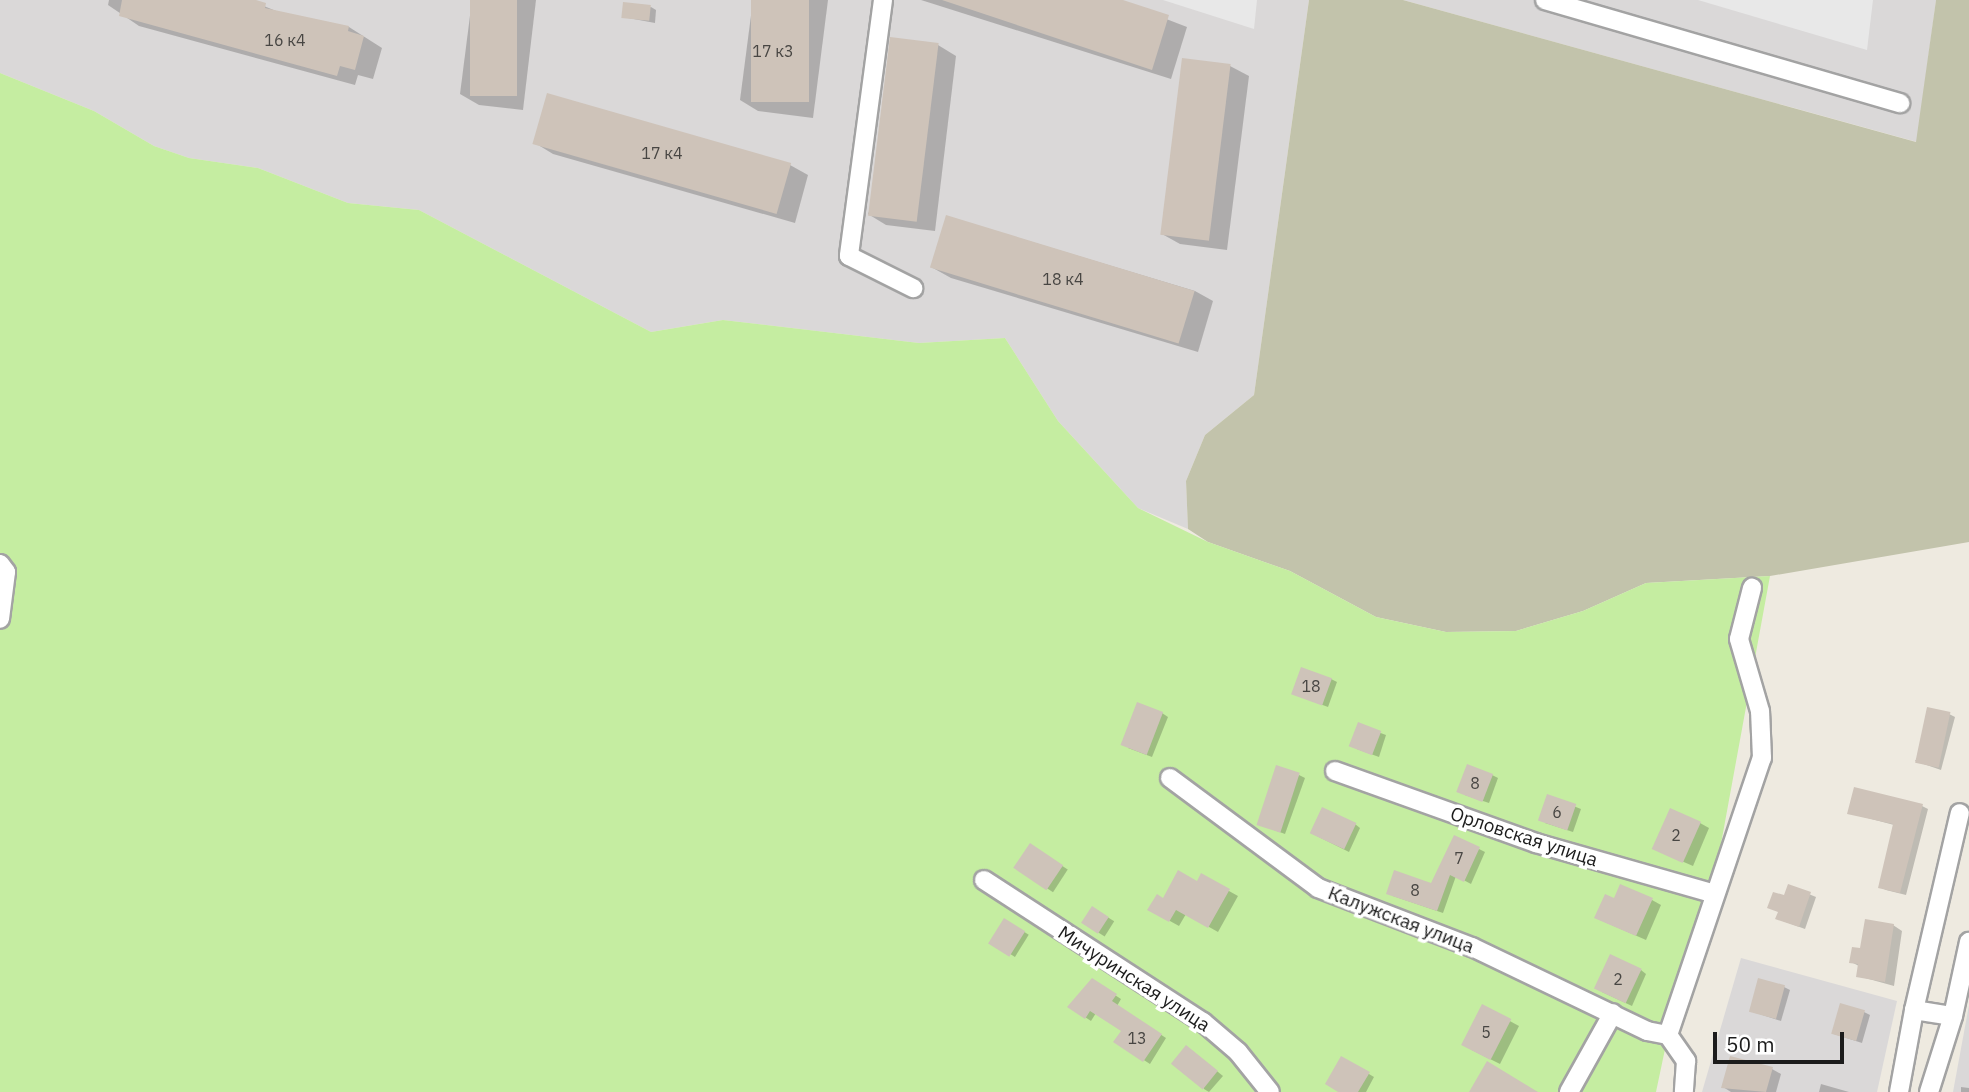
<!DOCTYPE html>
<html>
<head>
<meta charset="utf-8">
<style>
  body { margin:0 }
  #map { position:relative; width:1969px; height:1092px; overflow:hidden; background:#eeeae0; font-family:"IBM Plex Sans",sans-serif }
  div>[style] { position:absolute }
  .residential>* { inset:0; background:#dad8d8 }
  .construction>* { inset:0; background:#c2c3ab }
  .grass>* { inset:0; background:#c5eda1 }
  .parking>* { inset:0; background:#e8e8e8 }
  .shadow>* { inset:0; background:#0003; transform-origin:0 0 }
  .building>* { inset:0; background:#cec3b9; transform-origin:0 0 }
  .roads { filter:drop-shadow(2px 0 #a3a3a3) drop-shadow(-2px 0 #a3a3a3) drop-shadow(0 2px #a3a3a3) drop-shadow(0 -2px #a3a3a3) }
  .street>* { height:18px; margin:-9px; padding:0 9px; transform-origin:9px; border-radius:9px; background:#fff }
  span { translate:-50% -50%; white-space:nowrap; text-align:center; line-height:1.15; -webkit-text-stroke:7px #fff; paint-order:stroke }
  .number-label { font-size:16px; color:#484643 }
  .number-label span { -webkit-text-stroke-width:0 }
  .street-label { font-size:19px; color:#1c1c1c }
  .scale { position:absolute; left:1713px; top:1032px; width:131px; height:32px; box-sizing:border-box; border:4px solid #1c1c1c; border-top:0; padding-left:9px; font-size:21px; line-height:24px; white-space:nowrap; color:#1c1c1c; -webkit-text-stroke:5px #fff; paint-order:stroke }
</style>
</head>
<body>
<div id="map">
  <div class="residential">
    <i style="clip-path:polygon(0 0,1309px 0,1254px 395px,1205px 435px,1186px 481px,1188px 529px,1138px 508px,1058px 421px,1005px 338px,919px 343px,723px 320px,651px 332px,419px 210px,348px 203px,258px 168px,189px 158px,154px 146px,94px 111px,0 73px)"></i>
    <i style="clip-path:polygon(1403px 0,1936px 0,1917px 142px)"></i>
    <i style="clip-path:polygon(1741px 958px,1897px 1001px,1877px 1092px,1702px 1092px)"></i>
    <i style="clip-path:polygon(1969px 1005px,1969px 1092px,1953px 1092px)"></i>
  </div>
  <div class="construction">
    <i style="clip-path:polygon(1309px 0,1403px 0,1916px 142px,1936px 0,1969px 0,1969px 542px,1770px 576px,1646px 583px,1583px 611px,1516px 631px,1446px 632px,1376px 617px,1290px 571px,1208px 542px,1188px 529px,1186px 481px,1205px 435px,1254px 395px)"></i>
  </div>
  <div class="grass">
    <i style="clip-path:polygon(0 73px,94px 111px,154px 146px,189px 158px,258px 168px,348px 203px,419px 210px,651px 332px,723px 320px,919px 343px,1005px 338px,1058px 421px,1138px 508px,1208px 542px,1290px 571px,1376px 617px,1446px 632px,1516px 631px,1583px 611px,1646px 583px,1770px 576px,1712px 893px,1668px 1035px,1656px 1092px,0 1092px)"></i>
  </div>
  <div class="parking">
    <i style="clip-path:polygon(1163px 0,1257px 0,1254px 29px)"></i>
    <i style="clip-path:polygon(1698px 0,1873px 0,1867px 50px)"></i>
  </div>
  <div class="shadow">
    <i style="clip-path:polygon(109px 0,249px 0,281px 13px,349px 27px,382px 48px,373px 79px,358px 75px,355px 85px,139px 26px,108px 5px)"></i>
    <i style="clip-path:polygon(472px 0,536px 0,523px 110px,479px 105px,460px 94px)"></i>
    <i style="clip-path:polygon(753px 0,828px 0,813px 118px,758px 111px,740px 100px)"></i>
    <i style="clip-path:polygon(921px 0,1117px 0,1187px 27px,1171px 79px)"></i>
    <i style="clip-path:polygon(651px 7px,656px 10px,655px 23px,623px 17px)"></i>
    <i style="clip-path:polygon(938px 45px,956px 56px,935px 231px,886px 225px,868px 214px)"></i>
    <i style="clip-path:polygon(1230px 66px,1249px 76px,1227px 250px,1180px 244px,1162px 234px)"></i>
    <i style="clip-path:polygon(535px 143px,790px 165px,808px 175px,795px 223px,553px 154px)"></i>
    <i style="clip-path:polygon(948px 217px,1195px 291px,1213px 301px,1198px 352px,951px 278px,933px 268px)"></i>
    <i style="clip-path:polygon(1331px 679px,1337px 682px,1328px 707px,1293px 694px)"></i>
    <i style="clip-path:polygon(1162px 713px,1168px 717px,1152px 757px,1128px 748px)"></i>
    <i style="clip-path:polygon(1949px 714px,1955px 717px,1941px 770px,1915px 761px)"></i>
    <i style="clip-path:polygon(1359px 725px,1386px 735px,1379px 757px,1357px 749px)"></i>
    <i style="clip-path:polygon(1299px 775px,1305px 778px,1285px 834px,1263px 826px)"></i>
    <i style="clip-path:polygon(1492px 775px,1498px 778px,1489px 803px,1465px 795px)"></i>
    <i style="clip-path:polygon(1548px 796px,1581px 809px,1573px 832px,1545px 823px)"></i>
    <i style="clip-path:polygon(1922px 806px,1928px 809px,1906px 895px,1886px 890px,1880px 887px,1894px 825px,1849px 813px)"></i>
    <i style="clip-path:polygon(1700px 823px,1709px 828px,1693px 866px,1663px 853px)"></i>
    <i style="clip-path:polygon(1355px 824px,1360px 828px,1349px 852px,1317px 836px)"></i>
    <i style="clip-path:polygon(1455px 837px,1485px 852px,1471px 884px,1456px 876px,1443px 913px,1393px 896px,1432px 885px)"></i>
    <i style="left:1030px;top:845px;width:45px;height:27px;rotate:33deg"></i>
    <i style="clip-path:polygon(1202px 876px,1238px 896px,1218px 932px,1186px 914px,1179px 926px,1150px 910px,1198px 883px)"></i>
    <i style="clip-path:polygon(1789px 886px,1816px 897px,1805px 929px,1783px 921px,1780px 913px)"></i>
    <i style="clip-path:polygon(1615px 900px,1652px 900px,1661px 905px,1646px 940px,1605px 922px)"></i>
    <i style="left:1093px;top:908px;width:25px;height:18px;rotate:32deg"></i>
    <i style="left:1005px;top:920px;width:28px;height:26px;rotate:32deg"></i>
    <i style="clip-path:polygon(1893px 925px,1902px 931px,1894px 986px,1858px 976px,1859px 966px,1851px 962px)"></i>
    <i style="clip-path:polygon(1641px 970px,1646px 974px,1632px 1006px,1602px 992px)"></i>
    <i style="clip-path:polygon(1092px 980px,1121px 999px,1117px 1006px,1166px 1038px,1150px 1064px,1116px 1042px,1123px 1030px,1096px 1013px,1091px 1021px,1070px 1007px)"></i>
    <i style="clip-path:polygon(1784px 987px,1790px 990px,1781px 1021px,1750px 1011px)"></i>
    <i style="clip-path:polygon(1482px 1006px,1519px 1026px,1500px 1064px,1472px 1050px)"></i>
    <i style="clip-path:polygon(1864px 1012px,1870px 1015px,1862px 1043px,1834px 1034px)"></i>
    <i style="clip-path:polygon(1192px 1051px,1223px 1076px,1209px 1092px,1204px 1089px)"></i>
    <i style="clip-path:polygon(1342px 1058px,1374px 1077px,1366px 1092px,1342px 1092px)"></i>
    <i style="clip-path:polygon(1772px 1069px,1781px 1074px,1776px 1092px,1731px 1092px,1723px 1087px)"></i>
    <i style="clip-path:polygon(1821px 1084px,1849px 1092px,1819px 1092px)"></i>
    <i style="clip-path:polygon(1961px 1087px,1969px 1088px,1969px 1092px,1961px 1092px)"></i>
  </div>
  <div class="building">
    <i style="clip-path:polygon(122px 0,256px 0,266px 3px,265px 8px,349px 26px,348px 31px,364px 36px,355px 70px,340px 66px,337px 76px,119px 16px)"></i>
    <i style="left:470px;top:0;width:47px;height:96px"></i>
    <i style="left:751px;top:0;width:58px;height:102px"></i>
    <i style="clip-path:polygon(942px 0,1123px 0,1169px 15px,1152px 70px)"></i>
    <i style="left:623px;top:2px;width:28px;height:16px;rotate:6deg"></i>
    <i style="left:890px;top:37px;width:49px;height:180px;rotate:7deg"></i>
    <i style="left:1182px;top:58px;width:49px;height:178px;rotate:7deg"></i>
    <i style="left:547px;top:93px;width:254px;height:53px;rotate:16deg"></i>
    <i style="left:946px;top:215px;width:260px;height:55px;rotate:17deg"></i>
    <i style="left:1301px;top:667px;width:33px;height:29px;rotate:20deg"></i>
    <i style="left:1137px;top:702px;width:28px;height:46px;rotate:21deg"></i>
    <i style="left:1927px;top:707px;width:24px;height:57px;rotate:12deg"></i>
    <i style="left:1358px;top:722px;width:25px;height:26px;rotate:21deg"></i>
    <i style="left:1467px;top:764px;width:28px;height:30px;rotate:21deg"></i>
    <i style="left:1276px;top:765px;width:25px;height:63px;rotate:18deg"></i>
    <i style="clip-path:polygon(1854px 787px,1923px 804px,1900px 893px,1878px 888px,1893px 824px,1847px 814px)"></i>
    <i style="left:1547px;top:794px;width:31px;height:28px;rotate:19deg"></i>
    <i style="left:1322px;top:807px;width:38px;height:29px;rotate:25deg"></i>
    <i style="left:1670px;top:808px;width:34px;height:45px;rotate:24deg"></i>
    <i style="clip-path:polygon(1454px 835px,1480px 847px,1464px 882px,1450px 875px,1437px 911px,1386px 894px,1394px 870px,1431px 883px)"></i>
    <i style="left:1030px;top:843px;width:40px;height:30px;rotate:34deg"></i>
    <i style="clip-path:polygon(1178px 870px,1197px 881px,1201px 873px,1230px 889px,1208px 928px,1176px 910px,1169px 922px,1147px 910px,1157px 894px,1163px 898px)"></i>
    <i style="clip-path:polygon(1620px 884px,1653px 898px,1636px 936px,1594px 918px,1605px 894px,1614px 898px)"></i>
    <i style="clip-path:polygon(1788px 884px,1811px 892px,1799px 927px,1775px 919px,1778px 912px,1767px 908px,1773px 892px,1784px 895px)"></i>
    <i style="left:1092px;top:906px;width:20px;height:20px;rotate:33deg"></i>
    <i style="left:1004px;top:918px;width:25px;height:30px;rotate:32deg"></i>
    <i style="clip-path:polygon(1865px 919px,1894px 924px,1885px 982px,1856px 977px,1858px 964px,1849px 963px,1852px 947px,1860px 948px)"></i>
    <i style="left:1610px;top:954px;width:35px;height:38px;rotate:25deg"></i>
    <i style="clip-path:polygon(1092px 978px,1117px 994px,1112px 1001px,1162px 1034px,1143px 1062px,1113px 1042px,1121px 1031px,1090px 1011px,1085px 1019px,1067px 1007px)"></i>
    <i style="left:1758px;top:978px;width:28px;height:35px;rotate:15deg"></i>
    <i style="left:1840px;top:1003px;width:26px;height:32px;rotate:16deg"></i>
    <i style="left:1482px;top:1004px;width:33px;height:46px;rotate:27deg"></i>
    <i style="left:1186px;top:1045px;width:41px;height:24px;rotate:39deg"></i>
    <i style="clip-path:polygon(1341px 1056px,1370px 1072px,1358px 1092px,1338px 1092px,1325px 1084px)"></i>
    <i style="clip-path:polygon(1730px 1056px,1773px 1067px,1766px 1092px,1721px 1088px)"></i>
    <i style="clip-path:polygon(1487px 1061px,1538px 1092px,1469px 1092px)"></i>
  </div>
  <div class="roads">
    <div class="street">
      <i style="left:883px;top:0;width:258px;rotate:97.6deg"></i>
      <i style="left:849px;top:256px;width:72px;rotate:26.6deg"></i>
      <i style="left:1545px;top:0;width:370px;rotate:16.2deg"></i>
      <i style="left:0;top:564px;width:10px;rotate:53deg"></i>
      <i style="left:6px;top:572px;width:47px;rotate:97.3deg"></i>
      <i style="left:1335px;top:771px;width:214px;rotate:19.7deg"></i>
      <i style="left:1536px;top:843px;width:186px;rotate:15.9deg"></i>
      <i style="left:1170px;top:778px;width:184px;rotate:36.6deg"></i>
      <i style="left:1318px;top:888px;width:165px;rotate:21deg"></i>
      <i style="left:1472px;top:947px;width:194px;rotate:25.6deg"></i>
      <i style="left:1647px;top:1031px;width:21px;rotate:11deg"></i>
      <i style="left:1668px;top:1035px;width:32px;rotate:55deg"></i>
      <i style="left:1686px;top:1061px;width:31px;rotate:94deg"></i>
      <i style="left:984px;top:880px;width:261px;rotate:33deg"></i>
      <i style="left:1203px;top:1022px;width:46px;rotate:40.6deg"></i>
      <i style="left:1238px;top:1052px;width:51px;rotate:51.3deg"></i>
      <i style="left:1914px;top:1010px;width:202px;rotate:-76.9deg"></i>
      <i style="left:1953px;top:1016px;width:76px;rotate:-77.8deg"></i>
      <i style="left:1668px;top:1035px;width:293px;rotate:-71.3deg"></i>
      <i style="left:1762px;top:758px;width:47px;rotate:-92.4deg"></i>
      <i style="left:1760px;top:711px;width:75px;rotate:-106.3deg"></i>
      <i style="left:1739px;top:639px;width:53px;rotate:-75.7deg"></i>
      <i style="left:1569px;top:1092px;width:90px;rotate:-60.9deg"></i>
      <i style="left:1899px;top:1092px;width:83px;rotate:-79.6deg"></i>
      <i style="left:1914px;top:1010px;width:39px;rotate:9deg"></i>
      <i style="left:1953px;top:1016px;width:80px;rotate:107.5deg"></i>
    </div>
  </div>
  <div class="number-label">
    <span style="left:285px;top:40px">16 к4</span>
    <span style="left:773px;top:51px">17 к3</span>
    <span style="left:662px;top:153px">17 к4</span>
    <span style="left:1063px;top:279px">18 к4</span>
    <span style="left:1311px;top:686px">18</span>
    <span style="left:1475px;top:783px">8</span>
    <span style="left:1557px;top:812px">6</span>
    <span style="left:1676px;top:835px">2</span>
    <span style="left:1459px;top:858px">7</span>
    <span style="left:1415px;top:890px">8</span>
    <span style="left:1618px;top:979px">2</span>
    <span style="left:1486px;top:1032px">5</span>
    <span style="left:1137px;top:1038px">13</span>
  </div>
  <div class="street-label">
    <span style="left:1524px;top:837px;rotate:18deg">Орловская улица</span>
    <span style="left:1401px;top:920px;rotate:21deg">Калужская улица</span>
    <span style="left:1134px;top:979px;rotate:33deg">Мичуринская улица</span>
  </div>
  <div class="scale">50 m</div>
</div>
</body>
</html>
